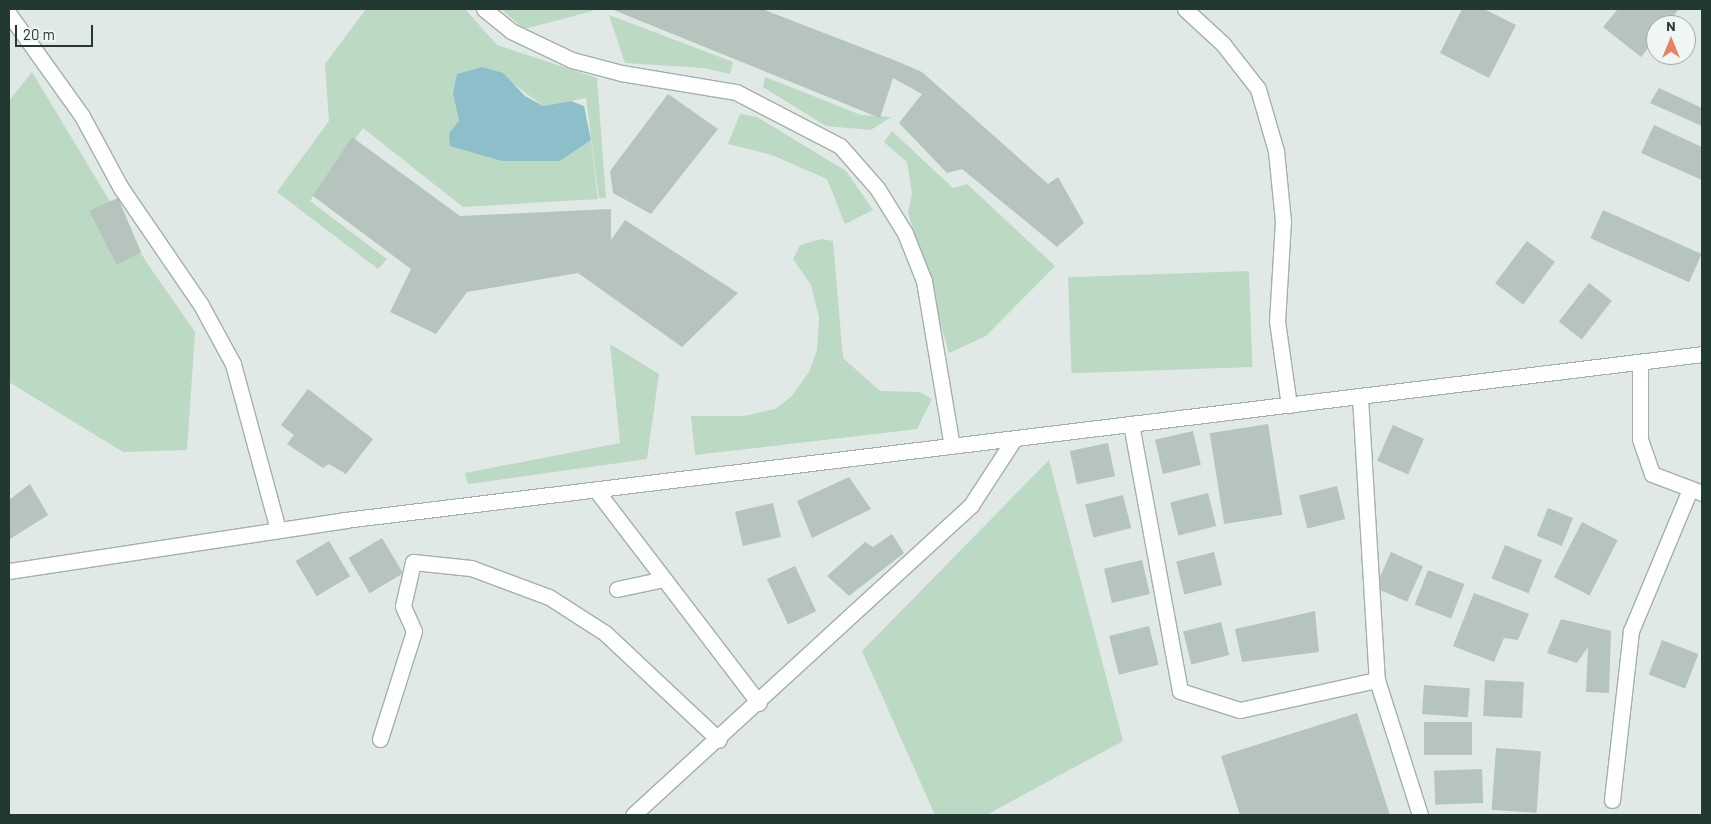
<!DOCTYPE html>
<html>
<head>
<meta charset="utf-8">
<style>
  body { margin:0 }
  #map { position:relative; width:1711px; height:824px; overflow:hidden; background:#e0e9e5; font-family:Barlow,sans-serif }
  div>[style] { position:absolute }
  .green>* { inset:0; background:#bbd9c3; transform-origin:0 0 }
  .water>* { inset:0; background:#8dbfca }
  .building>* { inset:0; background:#b6c4be; transform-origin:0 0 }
  .roads { filter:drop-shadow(1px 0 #a3b0ac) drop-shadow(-1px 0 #a3b0ac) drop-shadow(0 1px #a3b0ac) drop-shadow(0 -1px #a3b0ac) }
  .minor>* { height:15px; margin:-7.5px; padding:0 7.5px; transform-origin:7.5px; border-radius:7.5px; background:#fff }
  span { translate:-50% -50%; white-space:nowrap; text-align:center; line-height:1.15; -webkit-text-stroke:4px #f0f6f3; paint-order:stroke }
  .frame { position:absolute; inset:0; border:10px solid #223832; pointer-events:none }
  .north { position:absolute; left:1646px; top:15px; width:50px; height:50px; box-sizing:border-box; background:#f0f6f3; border:1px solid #9eaaa6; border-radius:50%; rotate:0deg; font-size:14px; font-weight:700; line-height:20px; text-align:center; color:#223832 }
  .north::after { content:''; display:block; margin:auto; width:18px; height:22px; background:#e48463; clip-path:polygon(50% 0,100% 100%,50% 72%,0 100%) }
  .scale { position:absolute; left:15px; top:25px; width:78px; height:22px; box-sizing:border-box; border:2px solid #223832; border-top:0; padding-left:6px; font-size:15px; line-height:18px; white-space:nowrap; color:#223832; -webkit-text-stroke:4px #f0f6f3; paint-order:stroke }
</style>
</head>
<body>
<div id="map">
  <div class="green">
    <i style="clip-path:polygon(366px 9px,465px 9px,497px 45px,597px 78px,606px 198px,599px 198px,586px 98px,543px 106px,514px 84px,453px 94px,459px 121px,449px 133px,502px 161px,560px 161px,591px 140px,598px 199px,463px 207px,363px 128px,310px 201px,387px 259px,378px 269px,277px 192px,329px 121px,325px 64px)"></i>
    <i style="clip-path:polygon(501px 9px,592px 9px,593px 11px,524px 29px)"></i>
    <i style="clip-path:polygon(609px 15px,733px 62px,730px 74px,704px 68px,625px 63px)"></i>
    <i style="clip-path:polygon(32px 72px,147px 263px,195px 332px,187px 450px,123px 452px,9px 382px,9px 101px)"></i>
    <i style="clip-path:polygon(765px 77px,861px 115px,891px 117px,871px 130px,826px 126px,763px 87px)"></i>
    <i style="clip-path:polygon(740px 114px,757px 117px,846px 171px,873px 210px,845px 224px,827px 179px,772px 155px,728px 144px)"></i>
    <i style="clip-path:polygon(892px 131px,953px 188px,967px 184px,1055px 266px,986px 336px,949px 353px,908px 212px,912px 194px,907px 162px,884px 142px)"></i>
    <i style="clip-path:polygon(821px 239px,833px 241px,843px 358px,880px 391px,919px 392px,932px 399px,917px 429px,695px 455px,691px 416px,744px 416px,775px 409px,791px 397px,809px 372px,817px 350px,819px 317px,811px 285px,793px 259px,800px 245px)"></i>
    <i style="left:1249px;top:271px;width:96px;height:181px;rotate:88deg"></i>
    <i style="clip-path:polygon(610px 344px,659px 374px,647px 459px,468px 484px,465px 473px,620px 443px)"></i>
    <i style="clip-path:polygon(1049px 460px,1123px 741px,986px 815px,935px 815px,862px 651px)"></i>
  </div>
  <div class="water">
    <i style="clip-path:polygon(482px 67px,503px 73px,525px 96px,543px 106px,571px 101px,584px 106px,591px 140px,560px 161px,502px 161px,450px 146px,449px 133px,459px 121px,453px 94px,457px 74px)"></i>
  </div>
  <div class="building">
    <i style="clip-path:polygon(611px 9px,762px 9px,894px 60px,922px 72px,1048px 184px,1058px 177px,1084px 223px,1057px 247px,962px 169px,947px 173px,899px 123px,922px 94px,893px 78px,880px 118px)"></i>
    <i style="clip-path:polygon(1462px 9px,1484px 9px,1516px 25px,1489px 78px,1440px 53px)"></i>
    <i style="clip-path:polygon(1618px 9px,1679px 9px,1666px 25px,1656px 25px,1656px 38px,1641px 57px,1603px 27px)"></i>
    <i style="clip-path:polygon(1659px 88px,1702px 108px,1702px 126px,1650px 103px)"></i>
    <i style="clip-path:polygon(668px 94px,718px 129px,651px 214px,613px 193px,610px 171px)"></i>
    <i style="clip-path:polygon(1654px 125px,1702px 147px,1702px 180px,1641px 153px)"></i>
    <i style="clip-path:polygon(352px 137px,460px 216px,611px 209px,611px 240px,625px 220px,738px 293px,682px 347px,578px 273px,467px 292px,436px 334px,390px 312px,411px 269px,313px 196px)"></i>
    <i style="clip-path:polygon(118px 198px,141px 252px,117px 265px,89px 211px)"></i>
    <i style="left:1603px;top:210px;width:108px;height:31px;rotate:24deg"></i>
    <i style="left:1527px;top:241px;width:35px;height:53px;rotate:37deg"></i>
    <i style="left:1589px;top:283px;width:29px;height:49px;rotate:38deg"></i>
    <i style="clip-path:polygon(308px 389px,373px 439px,346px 474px,329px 464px,323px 468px,287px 444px,294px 435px,281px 425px)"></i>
    <i style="left:1268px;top:424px;width:92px;height:59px;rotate:81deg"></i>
    <i style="left:1393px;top:425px;width:34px;height:39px;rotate:24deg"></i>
    <i style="left:1193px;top:431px;width:35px;height:39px;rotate:77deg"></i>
    <i style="left:1108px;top:443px;width:34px;height:39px;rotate:78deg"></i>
    <i style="clip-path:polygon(849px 477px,871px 509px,812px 538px,797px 501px)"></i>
    <i style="clip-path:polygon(30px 484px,48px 515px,10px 539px,9px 500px)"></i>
    <i style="left:1337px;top:486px;width:34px;height:39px;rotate:76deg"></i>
    <i style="left:1208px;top:493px;width:34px;height:39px;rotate:76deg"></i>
    <i style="left:1123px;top:495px;width:34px;height:39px;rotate:76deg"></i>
    <i style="left:773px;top:503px;width:35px;height:39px;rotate:77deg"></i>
    <i style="left:1548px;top:508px;width:27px;height:30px;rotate:22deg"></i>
    <i style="left:1582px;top:522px;width:40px;height:62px;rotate:27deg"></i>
    <i style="clip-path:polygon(892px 534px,904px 553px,849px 596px,827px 576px,865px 542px,873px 547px)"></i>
    <i style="left:382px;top:538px;width:41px;height:39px;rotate:59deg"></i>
    <i style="left:329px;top:541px;width:41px;height:39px;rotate:59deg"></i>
    <i style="left:1505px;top:545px;width:40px;height:36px;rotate:22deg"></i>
    <i style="left:1214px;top:552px;width:34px;height:39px;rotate:76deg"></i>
    <i style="left:1391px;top:552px;width:35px;height:39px;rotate:24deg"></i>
    <i style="left:1142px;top:560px;width:35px;height:39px;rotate:77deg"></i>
    <i style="left:795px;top:566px;width:50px;height:31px;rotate:65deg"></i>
    <i style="left:1428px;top:570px;width:39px;height:37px;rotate:21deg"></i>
    <i style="clip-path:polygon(1474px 593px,1529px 614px,1518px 640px,1504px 638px,1494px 662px,1453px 646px)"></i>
    <i style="clip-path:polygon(1315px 611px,1319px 652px,1242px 662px,1235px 629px)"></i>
    <i style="clip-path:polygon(1561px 619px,1611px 631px,1609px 693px,1586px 692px,1588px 647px,1577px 663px,1547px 653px)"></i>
    <i style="left:1221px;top:622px;width:34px;height:39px;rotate:76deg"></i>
    <i style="left:1149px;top:626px;width:40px;height:41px;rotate:76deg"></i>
    <i style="left:1662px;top:640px;width:39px;height:37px;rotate:21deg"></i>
    <i style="left:1485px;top:680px;width:39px;height:36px;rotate:3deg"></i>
    <i style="left:1424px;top:685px;width:46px;height:29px;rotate:4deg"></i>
    <i style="clip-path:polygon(1357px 713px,1390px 815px,1240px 815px,1221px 756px)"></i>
    <i style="left:1472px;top:722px;width:33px;height:48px;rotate:90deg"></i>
    <i style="left:1496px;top:748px;width:45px;height:62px;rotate:4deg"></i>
    <i style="left:1482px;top:769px;width:34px;height:48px;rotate:88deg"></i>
  </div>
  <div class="roads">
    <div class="minor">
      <i style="left:484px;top:9px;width:35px;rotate:39deg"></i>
      <i style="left:511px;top:31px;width:68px;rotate:25.4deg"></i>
      <i style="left:572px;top:60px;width:51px;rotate:14.9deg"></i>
      <i style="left:621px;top:73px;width:117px;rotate:9.4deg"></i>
      <i style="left:736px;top:92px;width:117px;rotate:27.4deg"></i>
      <i style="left:840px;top:146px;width:56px;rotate:48.6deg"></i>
      <i style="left:877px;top:188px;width:53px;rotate:58.1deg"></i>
      <i style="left:905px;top:233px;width:52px;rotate:68.4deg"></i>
      <i style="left:924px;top:281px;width:167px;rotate:80.4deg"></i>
      <i style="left:1185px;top:9px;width:52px;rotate:42.6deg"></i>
      <i style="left:1223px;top:44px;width:57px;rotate:52.1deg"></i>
      <i style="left:1258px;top:89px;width:65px;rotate:73.8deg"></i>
      <i style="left:1276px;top:151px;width:70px;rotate:84.3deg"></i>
      <i style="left:1283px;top:221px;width:100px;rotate:93.4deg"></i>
      <i style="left:1277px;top:321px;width:85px;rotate:81.9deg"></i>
      <i style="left:9px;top:14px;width:125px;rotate:54.4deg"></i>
      <i style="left:82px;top:116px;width:82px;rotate:61.6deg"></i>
      <i style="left:121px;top:188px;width:142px;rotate:55.6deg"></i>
      <i style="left:201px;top:305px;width:67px;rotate:61.5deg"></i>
      <i style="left:233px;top:364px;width:172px;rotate:74.8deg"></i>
      <i style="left:1640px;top:363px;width:76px;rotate:90deg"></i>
      <i style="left:1640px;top:439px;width:37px;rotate:71deg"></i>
      <i style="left:1652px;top:474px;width:53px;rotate:20.8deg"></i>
      <i style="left:1360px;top:397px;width:284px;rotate:86.6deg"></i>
      <i style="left:1377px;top:680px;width:142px;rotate:72.3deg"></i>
      <i style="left:1131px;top:424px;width:271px;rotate:79.6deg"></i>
      <i style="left:1180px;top:691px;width:63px;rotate:17.6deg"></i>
      <i style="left:1240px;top:710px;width:140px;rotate:-12.4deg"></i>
      <i style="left:596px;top:490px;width:268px;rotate:52.6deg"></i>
      <i style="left:9px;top:571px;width:340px;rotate:-8.6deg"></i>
      <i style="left:345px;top:520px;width:1367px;rotate:-6.97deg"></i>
      <i style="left:617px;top:589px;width:48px;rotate:-12deg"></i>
      <i style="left:380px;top:739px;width:113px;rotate:-72.5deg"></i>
      <i style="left:414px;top:631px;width:27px;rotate:-114deg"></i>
      <i style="left:403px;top:606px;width:45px;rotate:-77.2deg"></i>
      <i style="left:413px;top:562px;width:58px;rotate:5.9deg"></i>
      <i style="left:471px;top:568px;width:83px;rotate:20.4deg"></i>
      <i style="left:549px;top:597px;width:67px;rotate:32.7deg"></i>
      <i style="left:605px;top:633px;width:156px;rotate:43.2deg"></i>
      <i style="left:1612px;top:800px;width:170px;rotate:-83.6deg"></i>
      <i style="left:1631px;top:631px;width:154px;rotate:-67.4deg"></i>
      <i style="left:633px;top:815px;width:459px;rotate:-42.5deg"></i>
      <i style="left:971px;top:505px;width:79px;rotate:-56.9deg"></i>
    </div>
  </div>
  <div class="frame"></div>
  <div class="north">N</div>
  <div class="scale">20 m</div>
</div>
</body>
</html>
